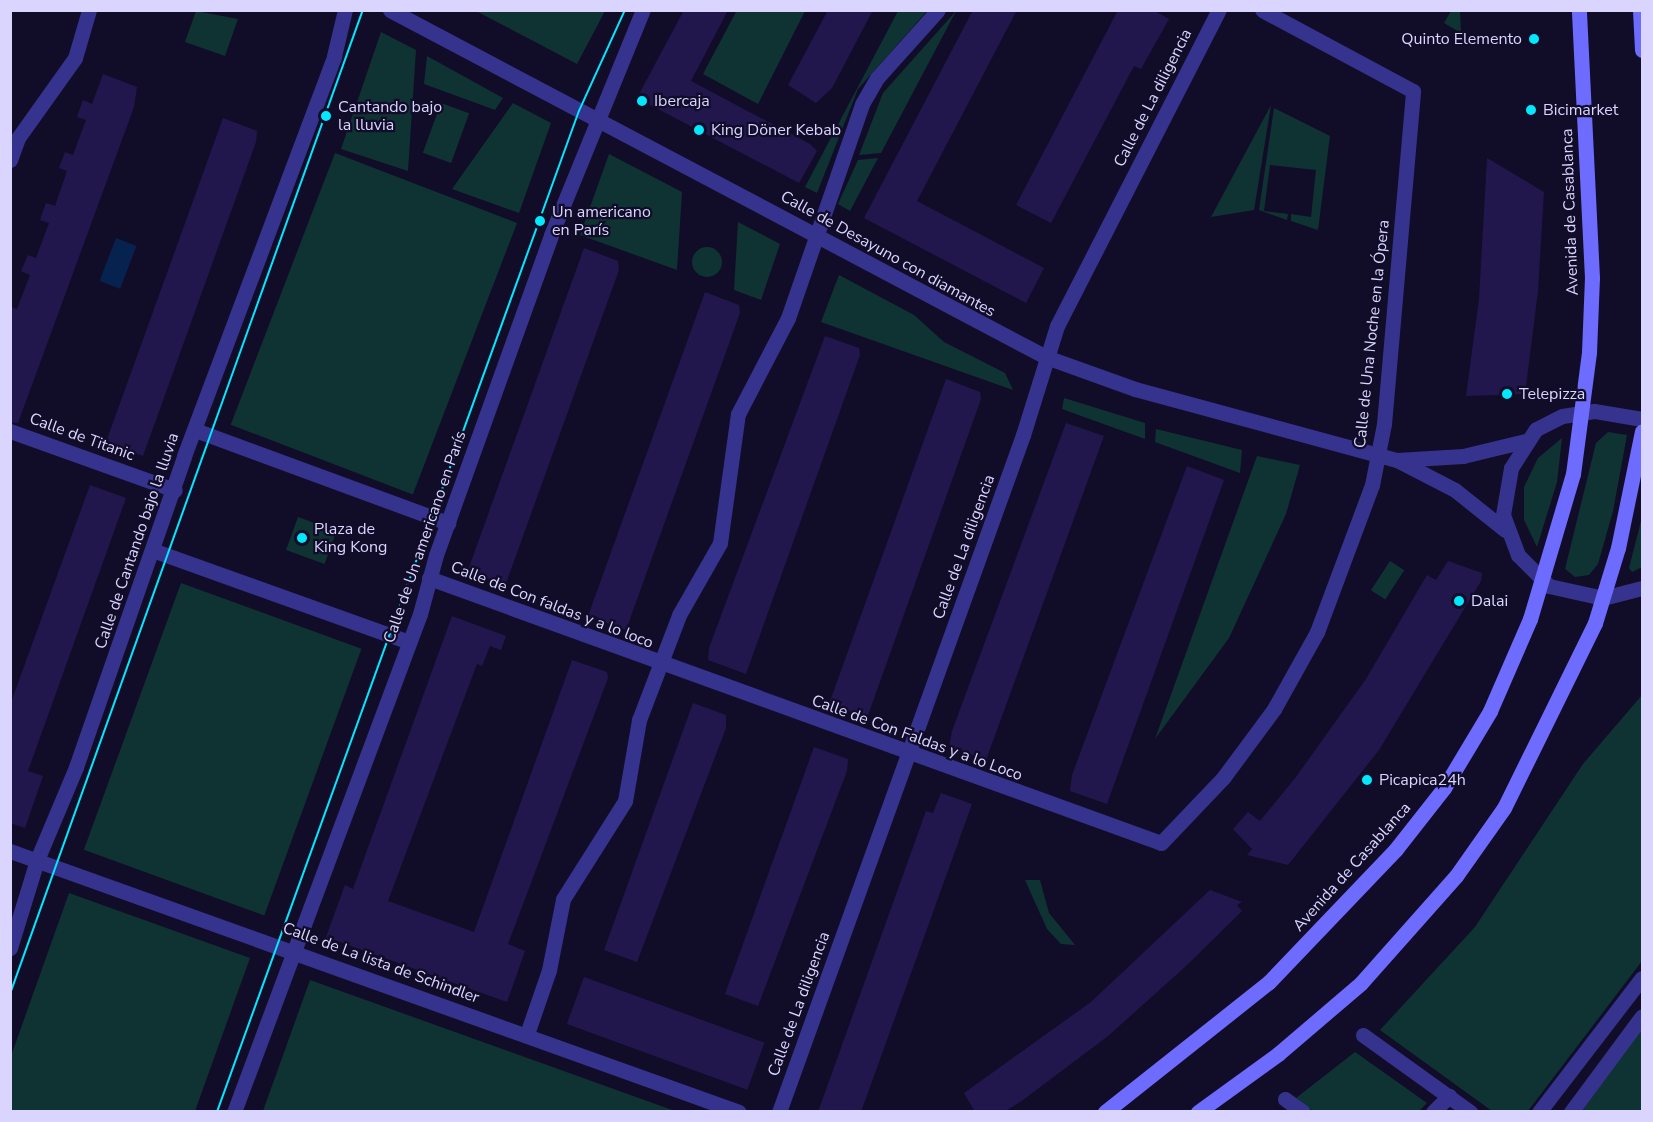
<!DOCTYPE html>
<html>
<head>
<meta charset="utf-8">
<style>
  body { margin:0 }
  #map { position:relative; width:1653px; height:1122px; overflow:hidden; background:#110d29; font-family:"Nunito Sans",sans-serif }
  div>[style] { position:absolute }
  .green>* { inset:0; background:#0f3332; transform-origin:0 0 }
  .round { border-radius:50% }
  .water>* { inset:0; background:#06224e; transform-origin:0 0 }
  .building>* { inset:0; background:#21174c; transform-origin:0 0 }
  .street>* { height:15px; margin:-7.5px; padding:0 7.5px; transform-origin:7.5px; border-radius:7.5px; background:#35338d }
  .secondary>* { height:15px; margin:-7.5px; padding:0 7.5px; transform-origin:7.5px; border-radius:7.5px; background:#6e6cff }
  .tram>* { height:1.5px; margin:-0.75px; padding:0 0.75px; transform-origin:0.75px; border-radius:0.75px; background:#01e8ff }
  .dots>* { width:16px; height:16px; translate:-50% -50%; box-sizing:border-box; border:3px solid #110d29; border-radius:50% }
  span { translate:-50% -50%; white-space:nowrap; text-align:center; line-height:1.15; -webkit-text-stroke:4.5px #110d29; paint-order:stroke }
  .poi-label { font-size:16px; color:#d9d5ff }
  .right { translate:-100% -50%; text-align:right }
  .left { translate:0 -50%; text-align:left }
  .street-label { font-size:16px; color:#d9d5ff }
  .frame { position:absolute; inset:0; border:12px solid #d9d5ff; pointer-events:none }
</style>
</head>
<body>
<div id="map">
  <div class="green">
    <i style="clip-path:polygon(737px 10px,805px 11px,758px 104px,703px 74px)"></i>
    <i style="clip-path:polygon(196px 11px,238px 19px,225px 56px,185px 42px)"></i>
    <i style="clip-path:polygon(476px 11px,605px 11px,577px 64px)"></i>
    <i style="clip-path:polygon(898px 11px,927px 11px,858px 89px,817px 193px,805px 187px)"></i>
    <i style="clip-path:polygon(956px 11px,881px 153px,859px 155px,883px 93px)"></i>
    <i style="clip-path:polygon(1451px 11px,1460px 11px,1461px 33px,1444px 23px)"></i>
    <i style="clip-path:polygon(381px 32px,416px 50px,408px 171px,341px 149px)"></i>
    <i style="clip-path:polygon(427px 56px,503px 98px,495px 110px,424px 84px)"></i>
    <i style="left:441px;top:103px;width:30px;height:53px;rotate:20deg"></i>
    <i style="clip-path:polygon(513px 103px,551px 123px,519px 213px,452px 189px)"></i>
    <i style="clip-path:polygon(1271px 105px,1254px 210px,1211px 217px)"></i>
    <i style="clip-path:polygon(1274px 108px,1330px 136px,1318px 230px,1291px 221px,1291px 214px,1311px 217px,1316px 170px,1270px 165px,1264px 211px,1288px 214px,1287px 220px,1259px 210px)"></i>
    <i style="left:335px;top:153px;width:195px;height:291px;rotate:21deg"></i>
    <i style="clip-path:polygon(609px 154px,682px 192px,677px 270px,580px 235px)"></i>
    <i style="clip-path:polygon(878px 158px,850px 211px,838px 204px,858px 160px)"></i>
    <i style="clip-path:polygon(738px 222px,780px 244px,761px 300px,734px 290px)"></i>
    <i class="round" style="left:692px;top:247px;width:30px;height:30px"></i>
    <i style="clip-path:polygon(839px 275px,914px 315px,944px 342px,1005px 373px,1013px 390px,821px 322px)"></i>
    <i style="clip-path:polygon(1064px 398px,1145px 423px,1145px 439px,1062px 409px)"></i>
    <i style="clip-path:polygon(1156px 429px,1242px 450px,1240px 473px,1155px 442px)"></i>
    <i style="clip-path:polygon(1608px 432px,1627px 435px,1613px 511px,1598px 564px,1589px 575px,1575px 577px,1565px 569px,1596px 443px)"></i>
    <i style="clip-path:polygon(1562px 438px,1557px 482px,1537px 547px,1524px 520px,1524px 487px,1538px 458px)"></i>
    <i style="clip-path:polygon(1257px 456px,1300px 465px,1286px 514px,1229px 638px,1155px 739px)"></i>
    <i style="left:298px;top:517px;width:41px;height:35px;rotate:20deg"></i>
    <i style="clip-path:polygon(1642px 517px,1642px 567px,1632px 572px,1629px 568px)"></i>
    <i style="left:1390px;top:561px;width:17px;height:35px;rotate:33deg"></i>
    <i style="left:181px;top:583px;width:192px;height:284px;rotate:20deg"></i>
    <i style="clip-path:polygon(1642px 695px,1642px 961px,1528px 1111px,1492px 1111px,1380px 1030px,1475px 927px,1583px 764px)"></i>
    <i style="clip-path:polygon(1025px 880px,1040px 880px,1049px 913px,1075px 945px,1061px 944px,1047px 929px)"></i>
    <i style="clip-path:polygon(69px 893px,250px 958px,195px 1111px,11px 1111px,11px 1056px)"></i>
    <i style="clip-path:polygon(310px 980px,675px 1111px,263px 1111px)"></i>
    <i style="clip-path:polygon(1642px 1028px,1642px 1111px,1582px 1111px)"></i>
    <i style="clip-path:polygon(1355px 1052px,1427px 1103px,1419px 1111px,1314px 1112px,1296px 1098px)"></i>
  </div>
  <div class="water">
    <i style="left:116px;top:238px;width:22px;height:46px;rotate:21deg"></i>
  </div>
  <div class="building">
    <i style="clip-path:polygon(684px 10px,728px 10px,691px 81px,810px 144px,817px 151px,799px 183px,637px 98px)"></i>
    <i style="clip-path:polygon(828px 10px,873px 10px,832px 88px,816px 103px,788px 85px)"></i>
    <i style="clip-path:polygon(973px 10px,1017px 10px,917px 201px,1044px 268px,1026px 303px,864px 218px)"></i>
    <i style="clip-path:polygon(1118px 10px,1153px 10px,1169px 19px,1141px 69px,1134px 66px,1051px 223px,1016px 205px)"></i>
    <i style="clip-path:polygon(103px 74px,137px 87px,134px 107px,18px 423px,10px 422px,10px 307px,17px 309px,30px 275px,21px 271px,28px 255px,36px 258px,49px 223px,40px 220px,46px 203px,55px 206px,67px 171px,59px 168px,65px 152px,73px 155px,86px 120px,77px 117px,83px 100px,92px 104px)"></i>
    <i style="clip-path:polygon(223px 118px,257px 131px,256px 142px,143px 456px,106px 442px)"></i>
    <i style="clip-path:polygon(1487px 158px,1544px 192px,1538px 291px,1525px 394px,1466px 396px,1479px 299px)"></i>
    <i style="clip-path:polygon(584px 248px,618px 261px,619px 270px,505px 586px,467px 573px)"></i>
    <i style="clip-path:polygon(705px 292px,739px 305px,740px 313px,626px 630px,588px 616px)"></i>
    <i style="clip-path:polygon(825px 336px,859px 348px,860px 355px,746px 674px,708px 660px,709px 648px)"></i>
    <i style="clip-path:polygon(946px 379px,980px 392px,981px 399px,867px 718px,829px 704px)"></i>
    <i style="clip-path:polygon(1066px 423px,1104px 436px,986px 760px,949px 747px,952px 731px)"></i>
    <i style="clip-path:polygon(1187px 466px,1224px 480px,1107px 804px,1070px 791px,1072px 775px)"></i>
    <i style="clip-path:polygon(90px 485px,126px 498px,28px 771px,43px 776px,25px 828px,10px 823px,10px 705px)"></i>
    <i style="clip-path:polygon(1448px 561px,1482px 573px,1481px 581px,1379px 750px,1288px 865px,1247px 855px,1252px 849px,1233px 829px,1248px 812px,1260px 821px,1296px 777px,1366px 679px,1427px 575px,1436px 580px)"></i>
    <i style="clip-path:polygon(452px 616px,506px 636px,501px 650px,490px 646px,482px 666px,477px 664px,388px 901px,474px 932px,572px 660px,607px 672px,608px 678px,508px 944px,525px 951px,507px 1002px,326px 937px,345px 885px,353px 889px)"></i>
    <i style="clip-path:polygon(693px 703px,726px 715px,726px 728px,637px 962px,604px 950px)"></i>
    <i style="clip-path:polygon(814px 747px,848px 759px,847px 771px,758px 1006px,725px 994px)"></i>
    <i style="clip-path:polygon(941px 793px,972px 804px,861px 1112px,818px 1112px,926px 811px,933px 813px)"></i>
    <i style="clip-path:polygon(1210px 890px,1242px 902px,1237px 905px,1242px 911px,1185px 967px,1108px 1036px,1023px 1100px,1004px 1112px,975px 1112px,964px 1093px,1091px 1002px)"></i>
    <i style="left:584px;top:977px;width:192px;height:50px;rotate:20deg"></i>
  </div>
  <div class="street">
    <i style="left:390px;top:10px;width:742px;rotate:27.88deg"></i>
    <i style="left:1046px;top:357px;width:95px;rotate:19.8deg"></i>
    <i style="left:1135px;top:389px;width:271px;rotate:15.2deg"></i>
    <i style="left:1397px;top:460px;width:65px;rotate:27.3deg"></i>
    <i style="left:1455px;top:490px;width:64px;rotate:38.7deg"></i>
    <i style="left:10px;top:160px;width:23px;rotate:-70deg"></i>
    <i style="left:18px;top:138px;width:98px;rotate:-54.5deg"></i>
    <i style="left:75px;top:58px;width:50px;rotate:-73.7deg"></i>
    <i style="left:1642px;top:419px;width:49px;rotate:-170.5deg"></i>
    <i style="left:1594px;top:411px;width:32px;rotate:171deg"></i>
    <i style="left:1562px;top:416px;width:29px;rotate:153deg"></i>
    <i style="left:1536px;top:429px;width:46px;rotate:122.7deg"></i>
    <i style="left:1511px;top:468px;width:48px;rotate:99.7deg"></i>
    <i style="left:1503px;top:515px;width:43px;rotate:69.4deg"></i>
    <i style="left:1518px;top:555px;width:44px;rotate:45deg"></i>
    <i style="left:1549px;top:586px;width:55px;rotate:12.5deg"></i>
    <i style="left:1603px;top:598px;width:40px;rotate:-14.4deg"></i>
    <i style="left:195px;top:430px;width:270px;rotate:20.2deg"></i>
    <i style="left:10px;top:431px;width:175px;rotate:19.7deg"></i>
    <i style="left:1397px;top:460px;width:66px;rotate:-3.5deg"></i>
    <i style="left:1463px;top:456px;width:64px;rotate:-13.6deg"></i>
    <i style="left:155px;top:551px;width:270px;rotate:19.7deg"></i>
    <i style="left:429px;top:578px;width:778px;rotate:19.9deg"></i>
    <i style="left:1161px;top:843px;width:90px;rotate:-46.4deg"></i>
    <i style="left:1223px;top:778px;width:86px;rotate:-53.5deg"></i>
    <i style="left:1274px;top:709px;width:88px;rotate:-60.8deg"></i>
    <i style="left:1317px;top:632px;width:157px;rotate:-69.5deg"></i>
    <i style="left:1372px;top:485px;width:62px;rotate:-78.9deg"></i>
    <i style="left:1384px;top:424px;width:334px;rotate:-85deg"></i>
    <i style="left:1413px;top:91px;width:171px;rotate:-151.8deg"></i>
    <i style="left:10px;top:851px;width:774px;rotate:19.7deg"></i>
    <i style="left:10px;top:948px;width:92px;rotate:-72.9deg"></i>
    <i style="left:37px;top:860px;width:101px;rotate:-67.2deg"></i>
    <i style="left:76px;top:767px;width:329px;rotate:-70.8deg"></i>
    <i style="left:184px;top:456px;width:427px;rotate:-69.4deg"></i>
    <i style="left:334px;top:56px;width:47px;rotate:-76.6deg"></i>
    <i style="left:527px;top:1034px;width:68px;rotate:-71deg"></i>
    <i style="left:549px;top:970px;width:72px;rotate:-78.8deg"></i>
    <i style="left:563px;top:899px;width:116px;rotate:-57.7deg"></i>
    <i style="left:625px;top:801px;width:82px;rotate:-80.2deg"></i>
    <i style="left:639px;top:720px;width:112px;rotate:-69.1deg"></i>
    <i style="left:679px;top:615px;width:83px;rotate:-60.3deg"></i>
    <i style="left:720px;top:543px;width:130px;rotate:-82.1deg"></i>
    <i style="left:738px;top:414px;width:108px;rotate:-62.5deg"></i>
    <i style="left:788px;top:318px;width:226px;rotate:-70.9deg"></i>
    <i style="left:862px;top:104px;width:30px;rotate:-60deg"></i>
    <i style="left:877px;top:78px;width:91px;rotate:-48.1deg"></i>
    <i style="left:1363px;top:1035px;width:132px;rotate:35.7deg"></i>
    <i style="left:1285px;top:1099px;width:22px;rotate:36deg"></i>
    <i style="left:234px;top:1112px;width:532px;rotate:-69.52deg"></i>
    <i style="left:420px;top:614px;width:61px;rotate:-74.8deg"></i>
    <i style="left:436px;top:555px;width:340px;rotate:-70.2deg"></i>
    <i style="left:551px;top:235px;width:243px;rotate:-67.8deg"></i>
    <i style="left:779px;top:1112px;width:720px;rotate:-70.18deg"></i>
    <i style="left:1023px;top:435px;width:114px;rotate:-72.7deg"></i>
    <i style="left:1057px;top:326px;width:355px;rotate:-62.9deg"></i>
    <i style="left:1433px;top:1112px;width:23px;rotate:-45deg"></i>
    <i style="left:1539px;top:1112px;width:169px;rotate:-52.5deg"></i>
    <i style="left:1571px;top:1112px;width:119px;rotate:-53.5deg"></i>
  </div>
  <div class="secondary">
    <i style="left:1640px;top:10px;width:40px;rotate:87.1deg"></i>
    <i style="left:1105px;top:1112px;width:209px;rotate:-38.4deg"></i>
    <i style="left:1269px;top:982px;width:184px;rotate:-46.3deg"></i>
    <i style="left:1396px;top:849px;width:78px;rotate:-51.8deg"></i>
    <i style="left:1444px;top:788px;width:90px;rotate:-59.1deg"></i>
    <i style="left:1490px;top:711px;width:100px;rotate:-66.5deg"></i>
    <i style="left:1530px;top:619px;width:151px;rotate:-73.5deg"></i>
    <i style="left:1573px;top:474px;width:123px;rotate:-82.5deg"></i>
    <i style="left:1589px;top:352px;width:74px;rotate:-87.7deg"></i>
    <i style="left:1592px;top:278px;width:268px;rotate:-92.8deg"></i>
    <i style="left:1198px;top:1112px;width:99px;rotate:-35.9deg"></i>
    <i style="left:1278px;top:1054px;width:109px;rotate:-40.5deg"></i>
    <i style="left:1361px;top:983px;width:143px;rotate:-48.4deg"></i>
    <i style="left:1456px;top:876px;width:83px;rotate:-54.8deg"></i>
    <i style="left:1504px;top:808px;width:206px;rotate:-63.8deg"></i>
    <i style="left:1595px;top:623px;width:78px;rotate:-73deg"></i>
    <i style="left:1618px;top:548px;width:119px;rotate:-78.4deg"></i>
  </div>
  <div class="tram">
    <i style="left:10px;top:994px;width:1045px;rotate:-70.27deg"></i>
    <i style="left:217px;top:1112px;width:1064px;rotate:-70.12deg"></i>
    <i style="left:579px;top:111px;width:111px;rotate:-65.5deg"></i>
  </div>
  <div class="dots">
    <i style="left:1534px;top:39px;background:#01e8ff"></i>
    <i style="left:642px;top:101px;background:#01e8ff"></i>
    <i style="left:1531px;top:110px;background:#01e8ff"></i>
    <i style="left:326px;top:116px;background:#01e8ff"></i>
    <i style="left:699px;top:130px;background:#01e8ff"></i>
    <i style="left:540px;top:221px;background:#01e8ff"></i>
    <i style="left:1507px;top:394px;background:#01e8ff"></i>
    <i style="left:302px;top:538px;background:#01e8ff"></i>
    <i style="left:1459px;top:601px;background:#01e8ff"></i>
    <i style="left:1367px;top:780px;background:#01e8ff"></i>
  </div>
  <div class="poi-label">
    <span class="right" style="left:1522px;top:39px">Quinto Elemento</span>
    <span class="left" style="left:654px;top:101px">Ibercaja</span>
    <span class="left" style="left:338px;top:116px">Cantando bajo<br>la lluvia</span>
    <span class="left" style="left:1543px;top:110px">Bicimarket</span>
    <span class="left" style="left:711px;top:130px">King Döner Kebab</span>
    <span class="left" style="left:552px;top:221px">Un americano<br>en París</span>
    <span class="left" style="left:1519px;top:394px">Telepizza</span>
    <span class="left" style="left:314px;top:538px">Plaza de<br>King Kong</span>
    <span class="left" style="left:1471px;top:601px">Dalai</span>
    <span class="left" style="left:1379px;top:780px">Picapica24h</span>
  </div>
  <div class="street-label">
    <span style="left:1153px;top:98px;rotate:-63deg">Calle de La diligencia</span>
    <span style="left:1570px;top:212px;rotate:-92deg">Avenida de Casablanca</span>
    <span style="left:888px;top:254px;rotate:29deg">Calle de Desayuno con diamantes</span>
    <span style="left:1372px;top:334px;rotate:-84deg">Calle de Una Noche en la Ópera</span>
    <span style="left:82px;top:437px;rotate:20deg">Calle de Titanic</span>
    <span style="left:425px;top:537px;rotate:-71deg">Calle de Un americano en París</span>
    <span style="left:137px;top:541px;rotate:-71deg">Calle de Cantando bajo la lluvia</span>
    <span style="left:964px;top:547px;rotate:-70deg">Calle de La diligencia</span>
    <span style="left:552px;top:605px;rotate:21deg">Calle de Con faldas y a lo loco</span>
    <span style="left:917px;top:738px;rotate:20deg">Calle de Con Faldas y a lo Loco</span>
    <span style="left:1352px;top:867px;rotate:-48deg">Avenida de Casablanca</span>
    <span style="left:381px;top:963px;rotate:20deg">Calle de La lista de Schindler</span>
    <span style="left:799px;top:1004px;rotate:-70deg">Calle de La diligencia</span>
  </div>
  <div class="frame"></div>
</div>
</body>
</html>
